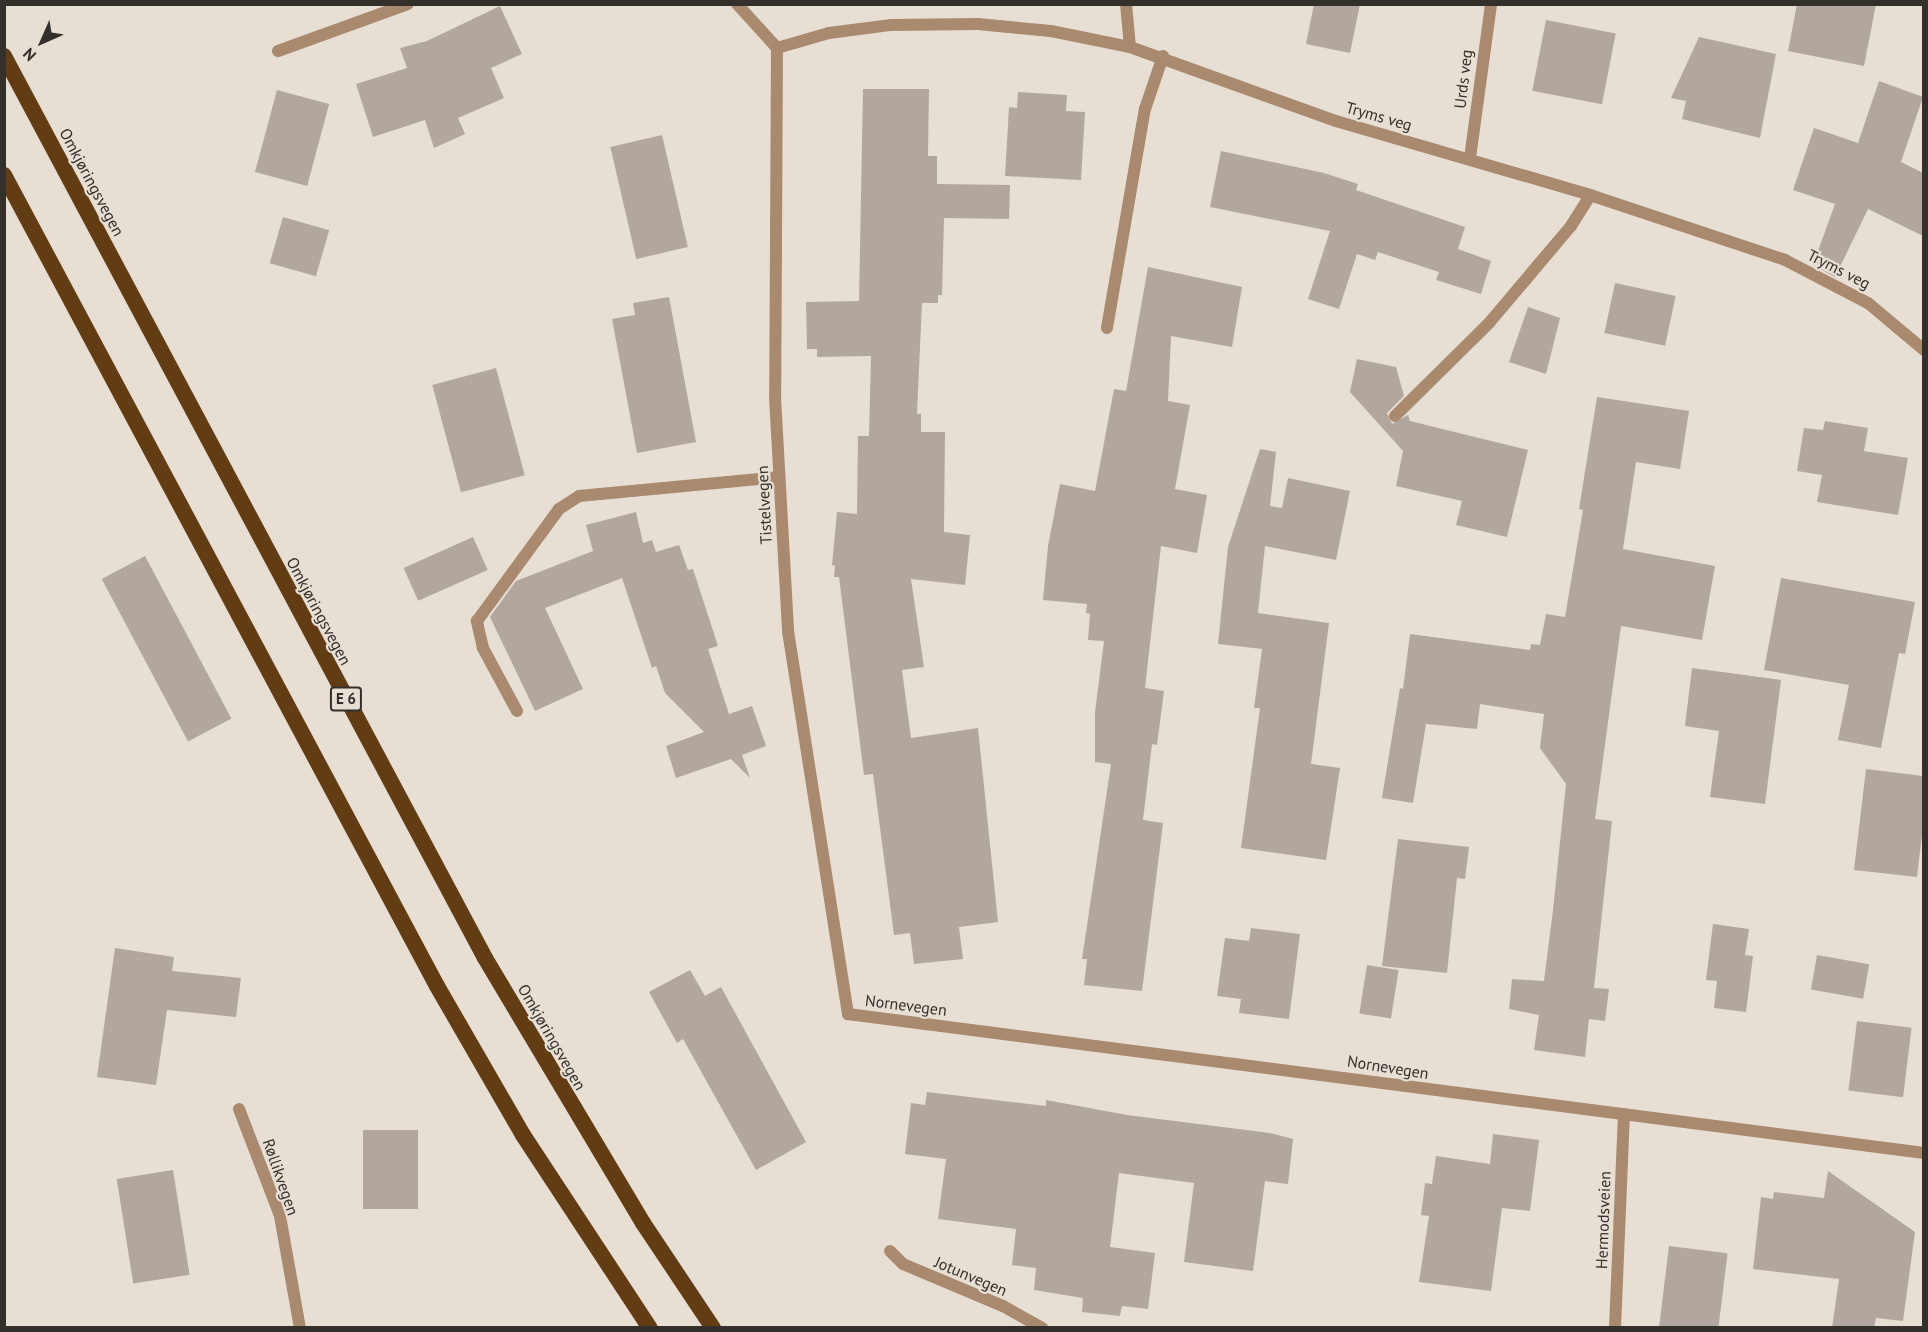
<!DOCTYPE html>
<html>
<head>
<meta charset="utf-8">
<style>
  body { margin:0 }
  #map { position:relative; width:1928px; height:1332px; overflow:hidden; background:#e7dfd3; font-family:"PT Sans",sans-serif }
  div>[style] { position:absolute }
  .building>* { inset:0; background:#b2a79e; transform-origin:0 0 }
  .service>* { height:12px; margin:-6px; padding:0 6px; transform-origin:6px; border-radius:6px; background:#a98a6f }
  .minor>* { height:12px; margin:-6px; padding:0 6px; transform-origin:6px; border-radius:6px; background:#a98a6f }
  .trunk>* { height:16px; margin:-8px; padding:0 8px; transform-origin:8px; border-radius:8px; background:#623c12 }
  span { translate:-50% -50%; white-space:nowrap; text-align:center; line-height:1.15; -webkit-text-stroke:4.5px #e7dfd3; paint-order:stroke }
  .shield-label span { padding:2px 4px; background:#e7dfd3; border:2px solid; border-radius:4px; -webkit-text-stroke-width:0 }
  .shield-label { font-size:15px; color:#33302c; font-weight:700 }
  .street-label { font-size:16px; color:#33302c }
  .frame { position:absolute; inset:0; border:6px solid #33302c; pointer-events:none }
  .north { position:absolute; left:12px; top:12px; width:60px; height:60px; -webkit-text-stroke:4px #e7dfd3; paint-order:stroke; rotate:225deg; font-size:16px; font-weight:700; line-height:24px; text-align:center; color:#33302c }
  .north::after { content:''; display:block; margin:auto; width:21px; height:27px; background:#33302c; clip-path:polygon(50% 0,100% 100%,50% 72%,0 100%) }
</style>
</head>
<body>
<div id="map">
  <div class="building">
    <i style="clip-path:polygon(1314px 4px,1360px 4px,1350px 53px,1306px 44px)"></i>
    <i style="clip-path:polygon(1797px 4px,1876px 4px,1864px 66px,1788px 51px)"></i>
    <i style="clip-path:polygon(500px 6px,522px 54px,491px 68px,504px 98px,458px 118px,465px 134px,434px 148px,425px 120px,373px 137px,356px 84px,407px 68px,400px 48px,427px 41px)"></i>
    <i style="left:1546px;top:20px;width:71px;height:72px;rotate:11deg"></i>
    <i style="clip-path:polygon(1699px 37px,1776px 54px,1760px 138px,1682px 119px,1686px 101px,1671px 98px)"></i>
    <i style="clip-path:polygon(1879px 81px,1923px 97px,1901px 162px,1923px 173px,1923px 236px,1868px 209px,1835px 277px,1813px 265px,1835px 204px,1793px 190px,1814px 128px,1858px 143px)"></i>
    <i style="clip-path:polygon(863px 89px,929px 89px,928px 156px,937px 156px,937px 184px,1010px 185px,1009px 219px,944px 218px,942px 295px,938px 295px,938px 303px,922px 303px,917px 414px,921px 414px,921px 432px,945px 432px,944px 532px,970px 535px,965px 585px,911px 579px,924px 667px,902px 670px,911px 738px,978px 728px,998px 922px,959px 927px,963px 959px,914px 964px,910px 933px,894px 935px,873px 774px,864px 775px,839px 577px,834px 577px,835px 566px,832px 565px,837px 512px,857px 514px,858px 436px,869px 436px,871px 356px,817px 357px,817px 349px,807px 349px,806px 302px,859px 301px)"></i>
    <i style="left:277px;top:90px;width:54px;height:85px;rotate:15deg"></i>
    <i style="clip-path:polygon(1018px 92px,1067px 95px,1066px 111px,1085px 112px,1081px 180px,1005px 176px,1009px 107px,1017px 108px)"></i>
    <i style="left:662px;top:135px;width:115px;height:53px;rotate:77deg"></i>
    <i style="clip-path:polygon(1221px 151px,1324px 173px,1358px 184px,1356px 190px,1465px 227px,1458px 249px,1491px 261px,1481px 294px,1436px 280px,1439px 272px,1378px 252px,1375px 260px,1357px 254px,1339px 309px,1308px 299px,1330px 231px,1210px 207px)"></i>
    <i style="left:283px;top:217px;width:48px;height:48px;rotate:16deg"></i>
    <i style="clip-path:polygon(1148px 267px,1242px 287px,1232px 347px,1171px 336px,1168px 401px,1190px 405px,1175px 489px,1207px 495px,1197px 553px,1161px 546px,1145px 688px,1164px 691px,1157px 745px,1152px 744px,1143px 820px,1163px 823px,1142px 991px,1084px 985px,1087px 959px,1082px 959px,1111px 764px,1095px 762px,1095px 712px,1104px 641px,1088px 640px,1090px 614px,1086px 613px,1087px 604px,1043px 600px,1048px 546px,1060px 484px,1095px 491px,1114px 389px,1126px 391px)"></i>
    <i style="left:1615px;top:283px;width:62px;height:51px;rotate:12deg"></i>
    <i style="clip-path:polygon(669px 297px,696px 442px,637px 453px,612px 319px,635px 315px,633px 303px)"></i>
    <i style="clip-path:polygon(1528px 307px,1560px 318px,1546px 374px,1509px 362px)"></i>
    <i style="clip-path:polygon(1357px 359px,1396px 367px,1404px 396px,1387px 413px,1392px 424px,1408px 415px,1410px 421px,1528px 450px,1507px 537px,1456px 525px,1462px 501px,1396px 486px,1403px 451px,1350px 392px)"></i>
    <i style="left:496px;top:368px;width:111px;height:66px;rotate:75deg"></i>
    <i style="clip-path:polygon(1597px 397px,1689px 411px,1680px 469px,1636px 462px,1623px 549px,1715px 566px,1702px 640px,1621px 626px,1595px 819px,1612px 821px,1594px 988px,1609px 989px,1605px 1021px,1589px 1019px,1585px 1057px,1534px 1050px,1539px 1015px,1509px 1009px,1512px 979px,1544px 981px,1553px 910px,1566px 784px,1540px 748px,1544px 714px,1480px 704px,1477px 729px,1426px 724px,1413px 803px,1382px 798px,1400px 688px,1403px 689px,1410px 634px,1530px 650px,1531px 644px,1540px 645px,1546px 614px,1565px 617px,1583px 510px,1579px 509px)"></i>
    <i style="clip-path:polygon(1825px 421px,1868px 428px,1864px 451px,1908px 458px,1898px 515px,1817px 502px,1822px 475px,1797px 471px,1804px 428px,1823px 430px)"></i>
    <i style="clip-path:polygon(1260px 449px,1276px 452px,1270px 506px,1282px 508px,1288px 478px,1350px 491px,1336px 560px,1265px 546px,1258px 613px,1329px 623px,1311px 764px,1340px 768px,1326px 860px,1241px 848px,1260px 708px,1254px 708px,1262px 649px,1218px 644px,1228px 547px)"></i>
    <i style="clip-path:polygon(636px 512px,643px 543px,652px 540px,656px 552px,679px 545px,688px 570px,693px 569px,718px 646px,708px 649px,729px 714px,752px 706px,766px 746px,742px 755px,750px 778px,731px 759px,676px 778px,666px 746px,704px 732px,665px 693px,656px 666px,652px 668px,622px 578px,545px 608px,583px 689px,535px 711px,490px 617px,516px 581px,593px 551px,586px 525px)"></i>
    <i style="left:473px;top:537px;width:36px;height:76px;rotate:66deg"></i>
    <i style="left:145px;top:556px;width:184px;height:49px;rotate:62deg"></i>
    <i style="clip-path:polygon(1781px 578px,1915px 602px,1905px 654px,1899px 653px,1881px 748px,1838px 740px,1849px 685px,1764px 670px)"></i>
    <i style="clip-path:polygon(1692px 668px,1781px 680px,1765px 804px,1710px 797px,1719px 731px,1685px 726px)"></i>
    <i style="clip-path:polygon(1866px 769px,1923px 776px,1923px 826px,1917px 877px,1854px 870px)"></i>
    <i style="clip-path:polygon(1398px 839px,1469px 847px,1465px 879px,1457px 878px,1447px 973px,1382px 966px)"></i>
    <i style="clip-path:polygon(1713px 924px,1749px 929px,1745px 955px,1753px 956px,1746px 1012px,1714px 1008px,1717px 981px,1706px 980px)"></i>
    <i style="clip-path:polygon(1251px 928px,1300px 934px,1289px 1019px,1239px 1013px,1241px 999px,1217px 996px,1225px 938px,1249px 941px)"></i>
    <i style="clip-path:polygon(115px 948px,174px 957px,172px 971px,241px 978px,236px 1017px,167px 1010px,156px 1085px,97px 1077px)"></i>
    <i style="left:1817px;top:955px;width:53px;height:35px;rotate:10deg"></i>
    <i style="left:1367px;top:965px;width:32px;height:49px;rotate:9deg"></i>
    <i style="clip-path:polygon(690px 970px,705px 996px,721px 987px,806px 1142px,756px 1170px,683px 1039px,677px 1043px,649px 992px)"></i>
    <i style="left:1857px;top:1021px;width:55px;height:70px;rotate:7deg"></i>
    <i style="clip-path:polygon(927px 1092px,1046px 1106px,1046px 1100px,1127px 1115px,1270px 1133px,1293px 1139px,1288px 1184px,1265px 1181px,1253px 1271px,1184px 1262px,1194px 1183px,1119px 1173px,1110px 1247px,1155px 1253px,1148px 1309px,1122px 1306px,1120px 1316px,1082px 1312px,1083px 1298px,1034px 1290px,1036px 1268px,1012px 1265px,1016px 1229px,938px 1219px,946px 1159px,905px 1154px,911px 1103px,925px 1105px)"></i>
    <i style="left:363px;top:1130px;width:55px;height:79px"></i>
    <i style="clip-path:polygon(1493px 1134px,1539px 1140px,1530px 1211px,1502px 1208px,1491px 1291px,1419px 1282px,1429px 1216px,1421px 1215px,1425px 1183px,1432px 1184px,1436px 1156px,1490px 1164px)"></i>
    <i style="left:173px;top:1170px;width:106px;height:57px;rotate:81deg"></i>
    <i style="clip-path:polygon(1828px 1171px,1915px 1232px,1903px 1321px,1876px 1318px,1874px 1328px,1832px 1328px,1839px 1279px,1753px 1269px,1761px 1197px,1773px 1199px,1774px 1192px,1824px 1198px)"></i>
    <i style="left:1669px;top:1246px;width:59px;height:82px;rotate:7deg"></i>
  </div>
  <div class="service">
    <i style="left:278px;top:51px;width:138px;rotate:-19.9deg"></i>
    <i style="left:1107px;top:328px;width:222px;rotate:-80.2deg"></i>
    <i style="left:1145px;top:109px;width:56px;rotate:-71.2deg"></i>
    <i style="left:1395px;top:416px;width:132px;rotate:-44.7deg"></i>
    <i style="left:1489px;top:323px;width:127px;rotate:-49.8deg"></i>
    <i style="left:1571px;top:226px;width:36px;rotate:-58deg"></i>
    <i style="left:517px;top:711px;width:72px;rotate:-118.4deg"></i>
    <i style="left:483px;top:648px;width:28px;rotate:-103deg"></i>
    <i style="left:477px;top:621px;width:139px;rotate:-53.8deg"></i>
    <i style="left:559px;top:509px;width:24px;rotate:-33deg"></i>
    <i style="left:579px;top:496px;width:201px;rotate:-5.4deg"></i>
  </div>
  <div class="minor">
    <i style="left:737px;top:4px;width:59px;rotate:47.7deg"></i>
    <i style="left:777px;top:48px;width:349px;rotate:90.3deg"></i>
    <i style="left:775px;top:397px;width:234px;rotate:86.8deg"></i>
    <i style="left:788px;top:631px;width:388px;rotate:81.1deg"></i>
    <i style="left:848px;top:1014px;width:1085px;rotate:7.36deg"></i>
    <i style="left:1126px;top:4px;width:43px;rotate:84.7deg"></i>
    <i style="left:777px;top:48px;width:54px;rotate:-16.1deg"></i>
    <i style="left:829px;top:33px;width:63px;rotate:-7.4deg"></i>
    <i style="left:891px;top:25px;width:87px;rotate:-0.7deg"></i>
    <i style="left:978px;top:24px;width:73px;rotate:5.5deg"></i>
    <i style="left:1051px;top:31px;width:81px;rotate:11.4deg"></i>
    <i style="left:1130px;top:47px;width:219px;rotate:19.8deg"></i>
    <i style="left:1336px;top:121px;width:265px;rotate:16.2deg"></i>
    <i style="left:1590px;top:195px;width:206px;rotate:18.4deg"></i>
    <i style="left:1785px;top:260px;width:93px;rotate:27.4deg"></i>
    <i style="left:1868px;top:303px;width:73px;rotate:40deg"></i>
    <i style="left:1470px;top:158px;width:155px;rotate:-82.2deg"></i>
    <i style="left:239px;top:1109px;width:115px;rotate:69deg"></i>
    <i style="left:280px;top:1216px;width:114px;rotate:79.9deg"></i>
    <i style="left:890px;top:1251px;width:18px;rotate:45deg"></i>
    <i style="left:903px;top:1264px;width:108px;rotate:22.8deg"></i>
    <i style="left:1003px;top:1306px;width:45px;rotate:29.4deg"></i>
    <i style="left:1615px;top:1328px;width:214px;rotate:-87.6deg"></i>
  </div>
  <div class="trunk">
    <i style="left:4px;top:56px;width:1022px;rotate:61.93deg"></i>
    <i style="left:485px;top:958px;width:309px;rotate:59.2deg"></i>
    <i style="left:643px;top:1223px;width:126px;rotate:56.3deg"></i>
    <i style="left:4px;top:175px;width:919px;rotate:61.9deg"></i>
    <i style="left:437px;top:986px;width:172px;rotate:60deg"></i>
    <i style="left:523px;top:1135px;width:231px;rotate:56.7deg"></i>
  </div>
  <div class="shield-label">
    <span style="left:346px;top:699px">E 6</span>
  </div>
  <div class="street-label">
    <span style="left:1463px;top:79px;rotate:-83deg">Urds veg</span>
    <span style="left:1379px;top:116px;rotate:16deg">Tryms veg</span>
    <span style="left:92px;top:182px;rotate:62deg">Omkjøringsvegen</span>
    <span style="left:1839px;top:269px;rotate:27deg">Tryms veg</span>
    <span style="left:764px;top:505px;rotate:-93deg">Tistelvegen</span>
    <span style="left:319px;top:611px;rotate:62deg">Omkjøringsvegen</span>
    <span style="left:906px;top:1005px;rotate:7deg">Nornevegen</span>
    <span style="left:552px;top:1037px;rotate:60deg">Omkjøringsvegen</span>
    <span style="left:1388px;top:1067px;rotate:9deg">Nornevegen</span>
    <span style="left:281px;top:1177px;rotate:71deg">Røllikvegen</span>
    <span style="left:1603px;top:1220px;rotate:-88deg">Hermodsveien</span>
    <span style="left:971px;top:1276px;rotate:23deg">Jotunvegen</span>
  </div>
  <div class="frame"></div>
  <div class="north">N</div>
</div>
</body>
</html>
